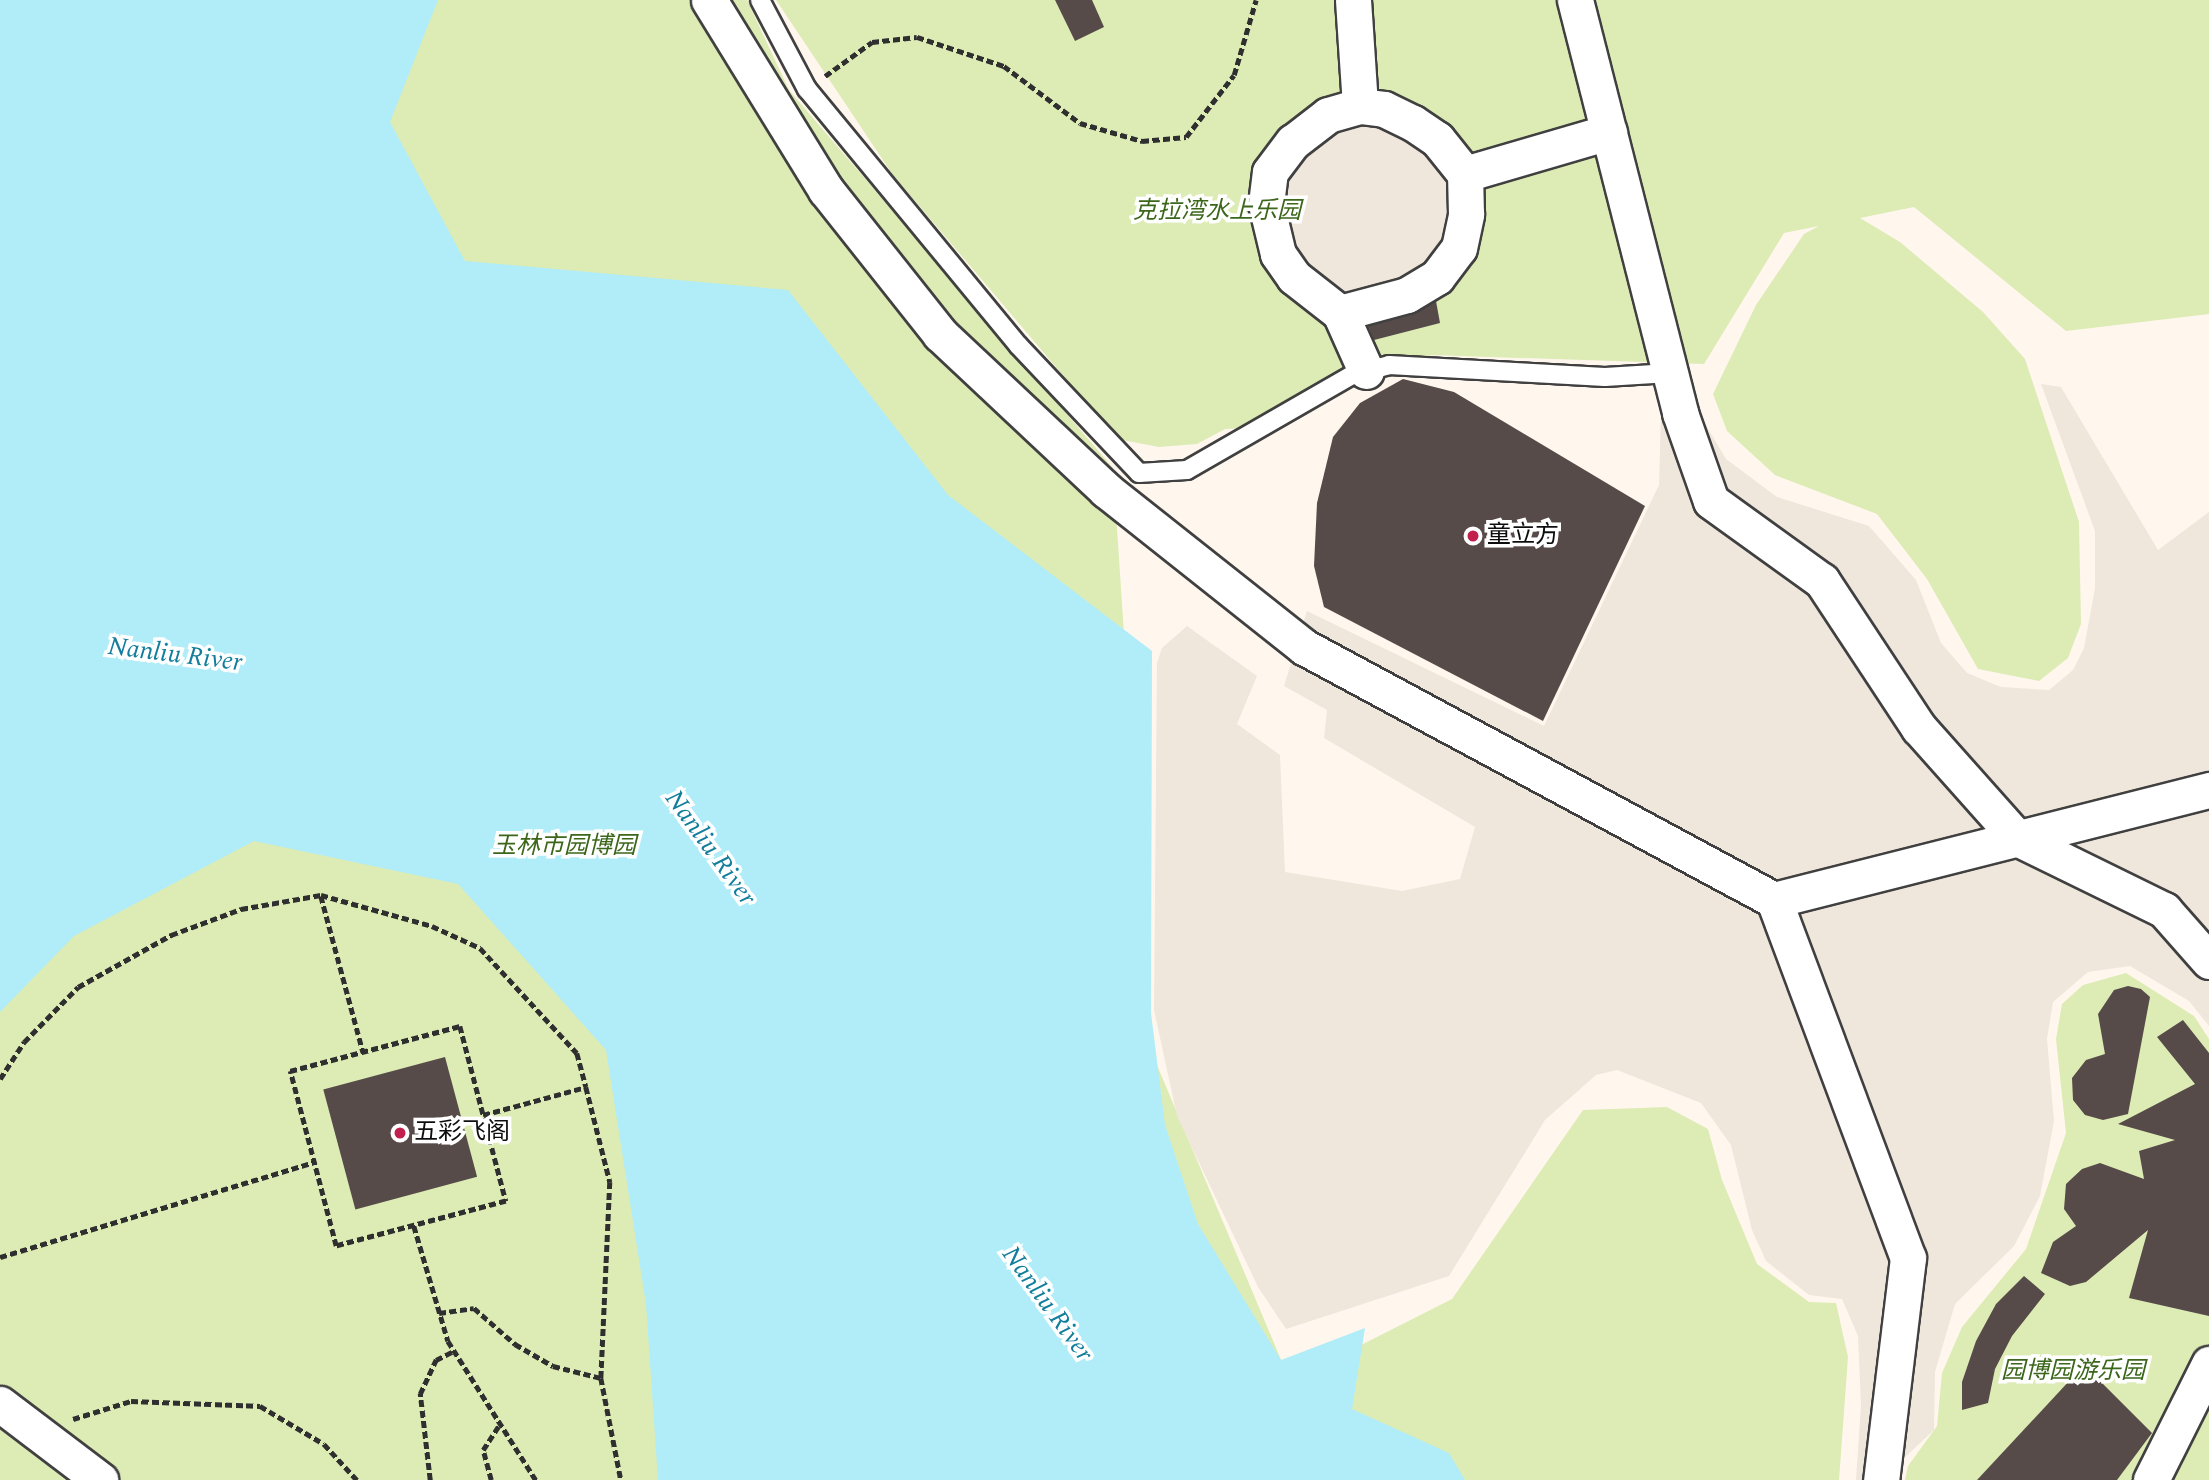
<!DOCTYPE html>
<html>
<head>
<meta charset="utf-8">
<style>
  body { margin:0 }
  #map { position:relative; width:2209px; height:1480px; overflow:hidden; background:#fff7ed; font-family:Spectral,"Noto Sans SC",serif }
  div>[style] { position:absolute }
  .green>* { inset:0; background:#ddebb5 }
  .plaza>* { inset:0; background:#efe6dc }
  .water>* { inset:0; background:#b0edf8 }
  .building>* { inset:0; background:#564b49; transform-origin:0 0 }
  .path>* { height:4.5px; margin-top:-2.25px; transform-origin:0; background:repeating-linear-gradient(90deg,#2f2f2f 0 7px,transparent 0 10.5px) }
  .roads { filter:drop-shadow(2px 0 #404040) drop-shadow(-2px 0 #404040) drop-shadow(0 2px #404040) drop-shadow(0 -2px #404040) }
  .lane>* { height:18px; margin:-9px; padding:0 9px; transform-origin:9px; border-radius:9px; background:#fff }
  .street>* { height:35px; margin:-17.5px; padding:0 17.5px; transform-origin:17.5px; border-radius:17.5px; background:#fff }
  .dots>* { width:19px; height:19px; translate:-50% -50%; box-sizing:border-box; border:4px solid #fff; border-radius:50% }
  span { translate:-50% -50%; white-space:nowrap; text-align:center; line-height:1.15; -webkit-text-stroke:7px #fff; paint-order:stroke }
  .park-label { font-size:24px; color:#3c671b; font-style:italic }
  .poi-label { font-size:24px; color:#0d0d0d }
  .left { translate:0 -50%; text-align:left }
  .water-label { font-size:26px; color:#127e9c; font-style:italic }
</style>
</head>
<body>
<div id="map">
  <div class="green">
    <i style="clip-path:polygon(0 0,747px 0,789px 90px,1113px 468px,1128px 694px,1130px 1001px,1290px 1381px,1452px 1299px,1583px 1110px,1667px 1107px,1708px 1129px,1722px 1180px,1757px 1264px,1809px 1302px,1836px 1303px,1848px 1357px,1839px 1480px,0 1480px)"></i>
    <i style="clip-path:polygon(776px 0,2209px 0,2209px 314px,2066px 331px,1914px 207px,1860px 218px,1900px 242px,1983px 312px,2025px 359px,2079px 522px,2081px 624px,2068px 658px,2039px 681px,1978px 669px,1927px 579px,1877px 514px,1775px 475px,1727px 431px,1713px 394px,1756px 305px,1804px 234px,1819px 226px,1784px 233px,1704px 364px,1431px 355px,1243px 428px,1225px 429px,1197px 444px,1159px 447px,1117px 439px,893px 175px)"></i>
    <i style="clip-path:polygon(2126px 973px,2194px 1016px,2209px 1039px,2209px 1480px,1905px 1480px,1908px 1466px,1937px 1426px,1942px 1373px,1962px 1327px,2026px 1249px,2066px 1133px,2056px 1039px,2062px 1004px,2083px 985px)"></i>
  </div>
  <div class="plaza">
    <i style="clip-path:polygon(1373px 115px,1428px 141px,1458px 197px,1439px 264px,1353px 299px,1316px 285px,1277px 226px,1283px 166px,1300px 143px)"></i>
    <i style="clip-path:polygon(2041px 384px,2061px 387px,2158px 550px,2209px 512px,2209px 1026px,2189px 1001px,2130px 966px,2088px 972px,2053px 1002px,2047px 1039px,2054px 1121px,2040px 1196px,2014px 1246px,1955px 1304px,1935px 1372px,1934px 1430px,1902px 1460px,1899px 1480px,1856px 1480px,1861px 1405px,1858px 1336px,1842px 1299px,1809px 1295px,1766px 1261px,1752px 1230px,1731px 1145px,1701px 1103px,1617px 1070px,1596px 1075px,1545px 1120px,1449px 1276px,1286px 1329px,1258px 1287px,1177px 1116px,1154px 1010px,1157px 663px,1162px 648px,1187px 626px,1257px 676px,1237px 724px,1280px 755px,1285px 872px,1402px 891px,1460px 879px,1475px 827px,1324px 738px,1327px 710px,1284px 686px,1307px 611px,1544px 726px,1659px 485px,1661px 411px,1700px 415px,1726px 459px,1777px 497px,1869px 526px,1916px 580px,1941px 643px,1967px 673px,2001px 687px,2049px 690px,2073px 670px,2084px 648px,2095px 588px,2095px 531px)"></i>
  </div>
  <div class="water">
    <i style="clip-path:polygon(0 0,438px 0,390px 122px,465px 261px,788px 290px,948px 495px,1152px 651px,1151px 1013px,1165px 1125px,1198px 1224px,1281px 1360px,1365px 1328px,1352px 1409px,1449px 1453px,1465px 1480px,658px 1480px,646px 1304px,606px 1050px,458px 884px,254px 841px,74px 936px,0 1012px)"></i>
  </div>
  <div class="building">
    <i style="clip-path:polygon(1055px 0,1092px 0,1104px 27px,1075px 41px)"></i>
    <i style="clip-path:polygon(1436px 301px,1440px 323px,1374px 340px,1368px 326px,1413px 314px)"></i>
    <i style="clip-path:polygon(1403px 379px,1454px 392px,1645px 506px,1543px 721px,1324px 607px,1314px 566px,1317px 503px,1333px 437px,1360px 403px)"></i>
    <i style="clip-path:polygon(2128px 986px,2141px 989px,2150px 997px,2128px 1114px,2103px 1120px,2085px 1115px,2073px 1100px,2072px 1078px,2086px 1060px,2105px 1054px,2098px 1014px,2114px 990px)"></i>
    <i style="clip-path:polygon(2183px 1020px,2209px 1053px,2209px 1316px,2129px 1298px,2148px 1230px,2086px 1282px,2070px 1286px,2041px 1273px,2053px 1242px,2076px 1226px,2064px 1209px,2066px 1184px,2082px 1169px,2100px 1163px,2144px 1179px,2139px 1151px,2175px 1140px,2118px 1124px,2195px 1084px,2157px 1037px)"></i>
    <i style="left:445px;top:1057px;width:124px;height:126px;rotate:75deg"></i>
    <i style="clip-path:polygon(2024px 1276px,2045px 1294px,2012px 1336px,1995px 1369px,1988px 1403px,1962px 1410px,1962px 1382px,1976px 1341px,1996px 1304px)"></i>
    <i style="clip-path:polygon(2084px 1365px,2152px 1433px,2117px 1480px,1977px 1480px)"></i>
  </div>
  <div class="path">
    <i style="left:825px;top:76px;width:58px;rotate:-35.9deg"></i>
    <i style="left:872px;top:42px;width:45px;rotate:-6.3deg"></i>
    <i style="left:917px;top:37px;width:92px;rotate:18.4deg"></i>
    <i style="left:1004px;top:66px;width:95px;rotate:36.9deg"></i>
    <i style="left:1080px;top:123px;width:65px;rotate:16.2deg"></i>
    <i style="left:1142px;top:141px;width:44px;rotate:-5.2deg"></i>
    <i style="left:1186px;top:137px;width:78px;rotate:-52.3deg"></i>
    <i style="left:1234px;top:75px;width:78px;rotate:-73.7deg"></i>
    <i style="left:321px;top:896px;width:162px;rotate:74.9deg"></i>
    <i style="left:460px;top:1026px;width:181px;rotate:75.3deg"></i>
    <i style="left:506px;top:1201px;width:176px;rotate:165.2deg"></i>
    <i style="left:336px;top:1246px;width:181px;rotate:-104.7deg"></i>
    <i style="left:290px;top:1071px;width:176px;rotate:-14.8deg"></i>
    <i style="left:0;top:1079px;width:44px;rotate:-57deg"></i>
    <i style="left:24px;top:1042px;width:77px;rotate:-45.5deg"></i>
    <i style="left:78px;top:987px;width:107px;rotate:-29.2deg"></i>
    <i style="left:171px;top:935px;width:75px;rotate:-20.4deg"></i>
    <i style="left:241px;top:909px;width:81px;rotate:-9.9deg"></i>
    <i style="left:321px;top:895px;width:115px;rotate:15.6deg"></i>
    <i style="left:432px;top:926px;width:53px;rotate:24.6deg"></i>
    <i style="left:480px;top:948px;width:143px;rotate:47.3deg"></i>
    <i style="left:577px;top:1053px;width:35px;rotate:75deg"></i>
    <i style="left:586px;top:1087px;width:98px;rotate:75.8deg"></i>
    <i style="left:610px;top:1182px;width:196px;rotate:92.6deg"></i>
    <i style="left:601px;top:1378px;width:104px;rotate:78.9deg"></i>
    <i style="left:483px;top:1115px;width:107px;rotate:-15.2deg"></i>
    <i style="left:414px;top:1226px;width:120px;rotate:73.5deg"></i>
    <i style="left:448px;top:1341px;width:165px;rotate:57.7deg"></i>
    <i style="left:0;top:1257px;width:328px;rotate:-16.8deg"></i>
    <i style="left:439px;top:1313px;width:35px;rotate:-8deg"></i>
    <i style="left:474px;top:1308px;width:55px;rotate:41.3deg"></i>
    <i style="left:515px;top:1344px;width:44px;rotate:30.1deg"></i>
    <i style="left:553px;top:1366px;width:49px;rotate:14deg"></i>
    <i style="left:73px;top:1419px;width:61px;rotate:-17.2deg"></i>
    <i style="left:131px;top:1401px;width:129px;rotate:2.2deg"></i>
    <i style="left:260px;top:1406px;width:74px;rotate:30.7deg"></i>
    <i style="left:324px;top:1444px;width:49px;rotate:47.5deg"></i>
    <i style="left:430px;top:1480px;width:87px;rotate:-96.6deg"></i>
    <i style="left:420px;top:1394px;width:38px;rotate:-65deg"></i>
    <i style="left:436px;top:1360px;width:20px;rotate:-27deg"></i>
    <i style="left:491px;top:1480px;width:31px;rotate:-105deg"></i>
    <i style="left:483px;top:1450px;width:31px;rotate:-57deg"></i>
  </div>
  <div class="roads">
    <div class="lane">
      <i style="left:760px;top:0;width:101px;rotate:62.2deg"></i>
      <i style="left:807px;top:89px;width:332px;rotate:50.5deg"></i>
      <i style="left:1018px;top:345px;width:176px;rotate:46.6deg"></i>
      <i style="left:1139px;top:473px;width:48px;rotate:-3.6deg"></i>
      <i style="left:1187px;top:470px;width:193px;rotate:-29.9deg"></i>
      <i style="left:1354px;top:374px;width:36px;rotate:-14deg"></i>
      <i style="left:1389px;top:365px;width:216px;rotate:3.2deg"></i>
      <i style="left:1605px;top:377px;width:65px;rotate:-3.5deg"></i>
    </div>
    <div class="street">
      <i style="left:709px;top:0;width:223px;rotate:58.4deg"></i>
      <i style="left:826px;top:190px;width:184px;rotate:51.6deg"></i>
      <i style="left:940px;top:334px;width:228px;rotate:43.2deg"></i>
      <i style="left:1106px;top:490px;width:253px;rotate:38.4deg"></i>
      <i style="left:1304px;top:647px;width:534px;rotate:28.29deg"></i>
      <i style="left:1774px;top:900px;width:382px;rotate:69.5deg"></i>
      <i style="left:1908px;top:1258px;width:224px;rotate:96.9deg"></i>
      <i style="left:1353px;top:0;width:106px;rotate:86.2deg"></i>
      <i style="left:1360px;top:106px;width:24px;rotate:7deg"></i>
      <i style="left:1384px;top:109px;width:32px;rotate:26deg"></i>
      <i style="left:1413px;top:123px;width:29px;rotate:34deg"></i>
      <i style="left:1437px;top:139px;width:45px;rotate:51.3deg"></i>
      <i style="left:1465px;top:174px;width:150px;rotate:-16.3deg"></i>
      <i style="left:1575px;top:0;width:426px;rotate:75.7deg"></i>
      <i style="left:1680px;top:413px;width:93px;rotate:70.6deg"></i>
      <i style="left:1711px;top:501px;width:137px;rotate:35.8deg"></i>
      <i style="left:1822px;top:581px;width:176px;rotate:56.6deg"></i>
      <i style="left:1919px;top:728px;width:147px;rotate:48.3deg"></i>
      <i style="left:2017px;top:838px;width:164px;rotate:26.1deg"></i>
      <i style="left:2164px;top:910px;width:68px;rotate:48.6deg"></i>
      <i style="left:1340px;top:313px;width:58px;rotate:-142deg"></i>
      <i style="left:1294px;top:277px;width:28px;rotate:-125deg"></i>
      <i style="left:1278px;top:254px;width:51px;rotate:-103.5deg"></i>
      <i style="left:1266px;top:204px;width:32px;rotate:-83deg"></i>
      <i style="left:1270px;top:172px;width:38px;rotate:-53deg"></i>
      <i style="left:1293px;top:142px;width:44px;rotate:-37.6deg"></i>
      <i style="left:1328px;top:115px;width:33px;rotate:-16deg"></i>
      <i style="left:1366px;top:371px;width:64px;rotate:-114.1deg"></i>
      <i style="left:1340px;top:313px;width:69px;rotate:-15deg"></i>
      <i style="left:1407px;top:295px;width:35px;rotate:-31deg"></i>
      <i style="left:1437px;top:277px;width:36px;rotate:-53deg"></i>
      <i style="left:1459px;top:248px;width:35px;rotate:-78deg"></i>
      <i style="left:1466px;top:214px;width:40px;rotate:-91.4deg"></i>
      <i style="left:1774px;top:900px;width:449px;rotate:-14.2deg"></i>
      <i style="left:0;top:1404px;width:126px;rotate:37.2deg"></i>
      <i style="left:2151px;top:1480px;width:130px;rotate:-63.4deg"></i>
    </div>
  </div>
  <div class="dots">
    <i style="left:1473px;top:536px;background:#c2204c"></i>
    <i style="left:400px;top:1133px;background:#c2204c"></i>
  </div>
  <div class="park-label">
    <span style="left:1217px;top:212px">克拉湾水上乐园</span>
    <span style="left:564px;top:847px">玉林市园博园</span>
    <span style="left:2073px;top:1372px">园博园游乐园</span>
  </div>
  <div class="poi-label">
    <span class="left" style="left:1487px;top:536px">童立方</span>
    <span class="left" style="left:414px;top:1133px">五彩飞阁</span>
  </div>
  <div class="water-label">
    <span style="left:175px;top:655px;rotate:7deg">Nanliu River</span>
    <span style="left:710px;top:848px;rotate:54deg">Nanliu River</span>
    <span style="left:1047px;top:1304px;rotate:54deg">Nanliu River</span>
  </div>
</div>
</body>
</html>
